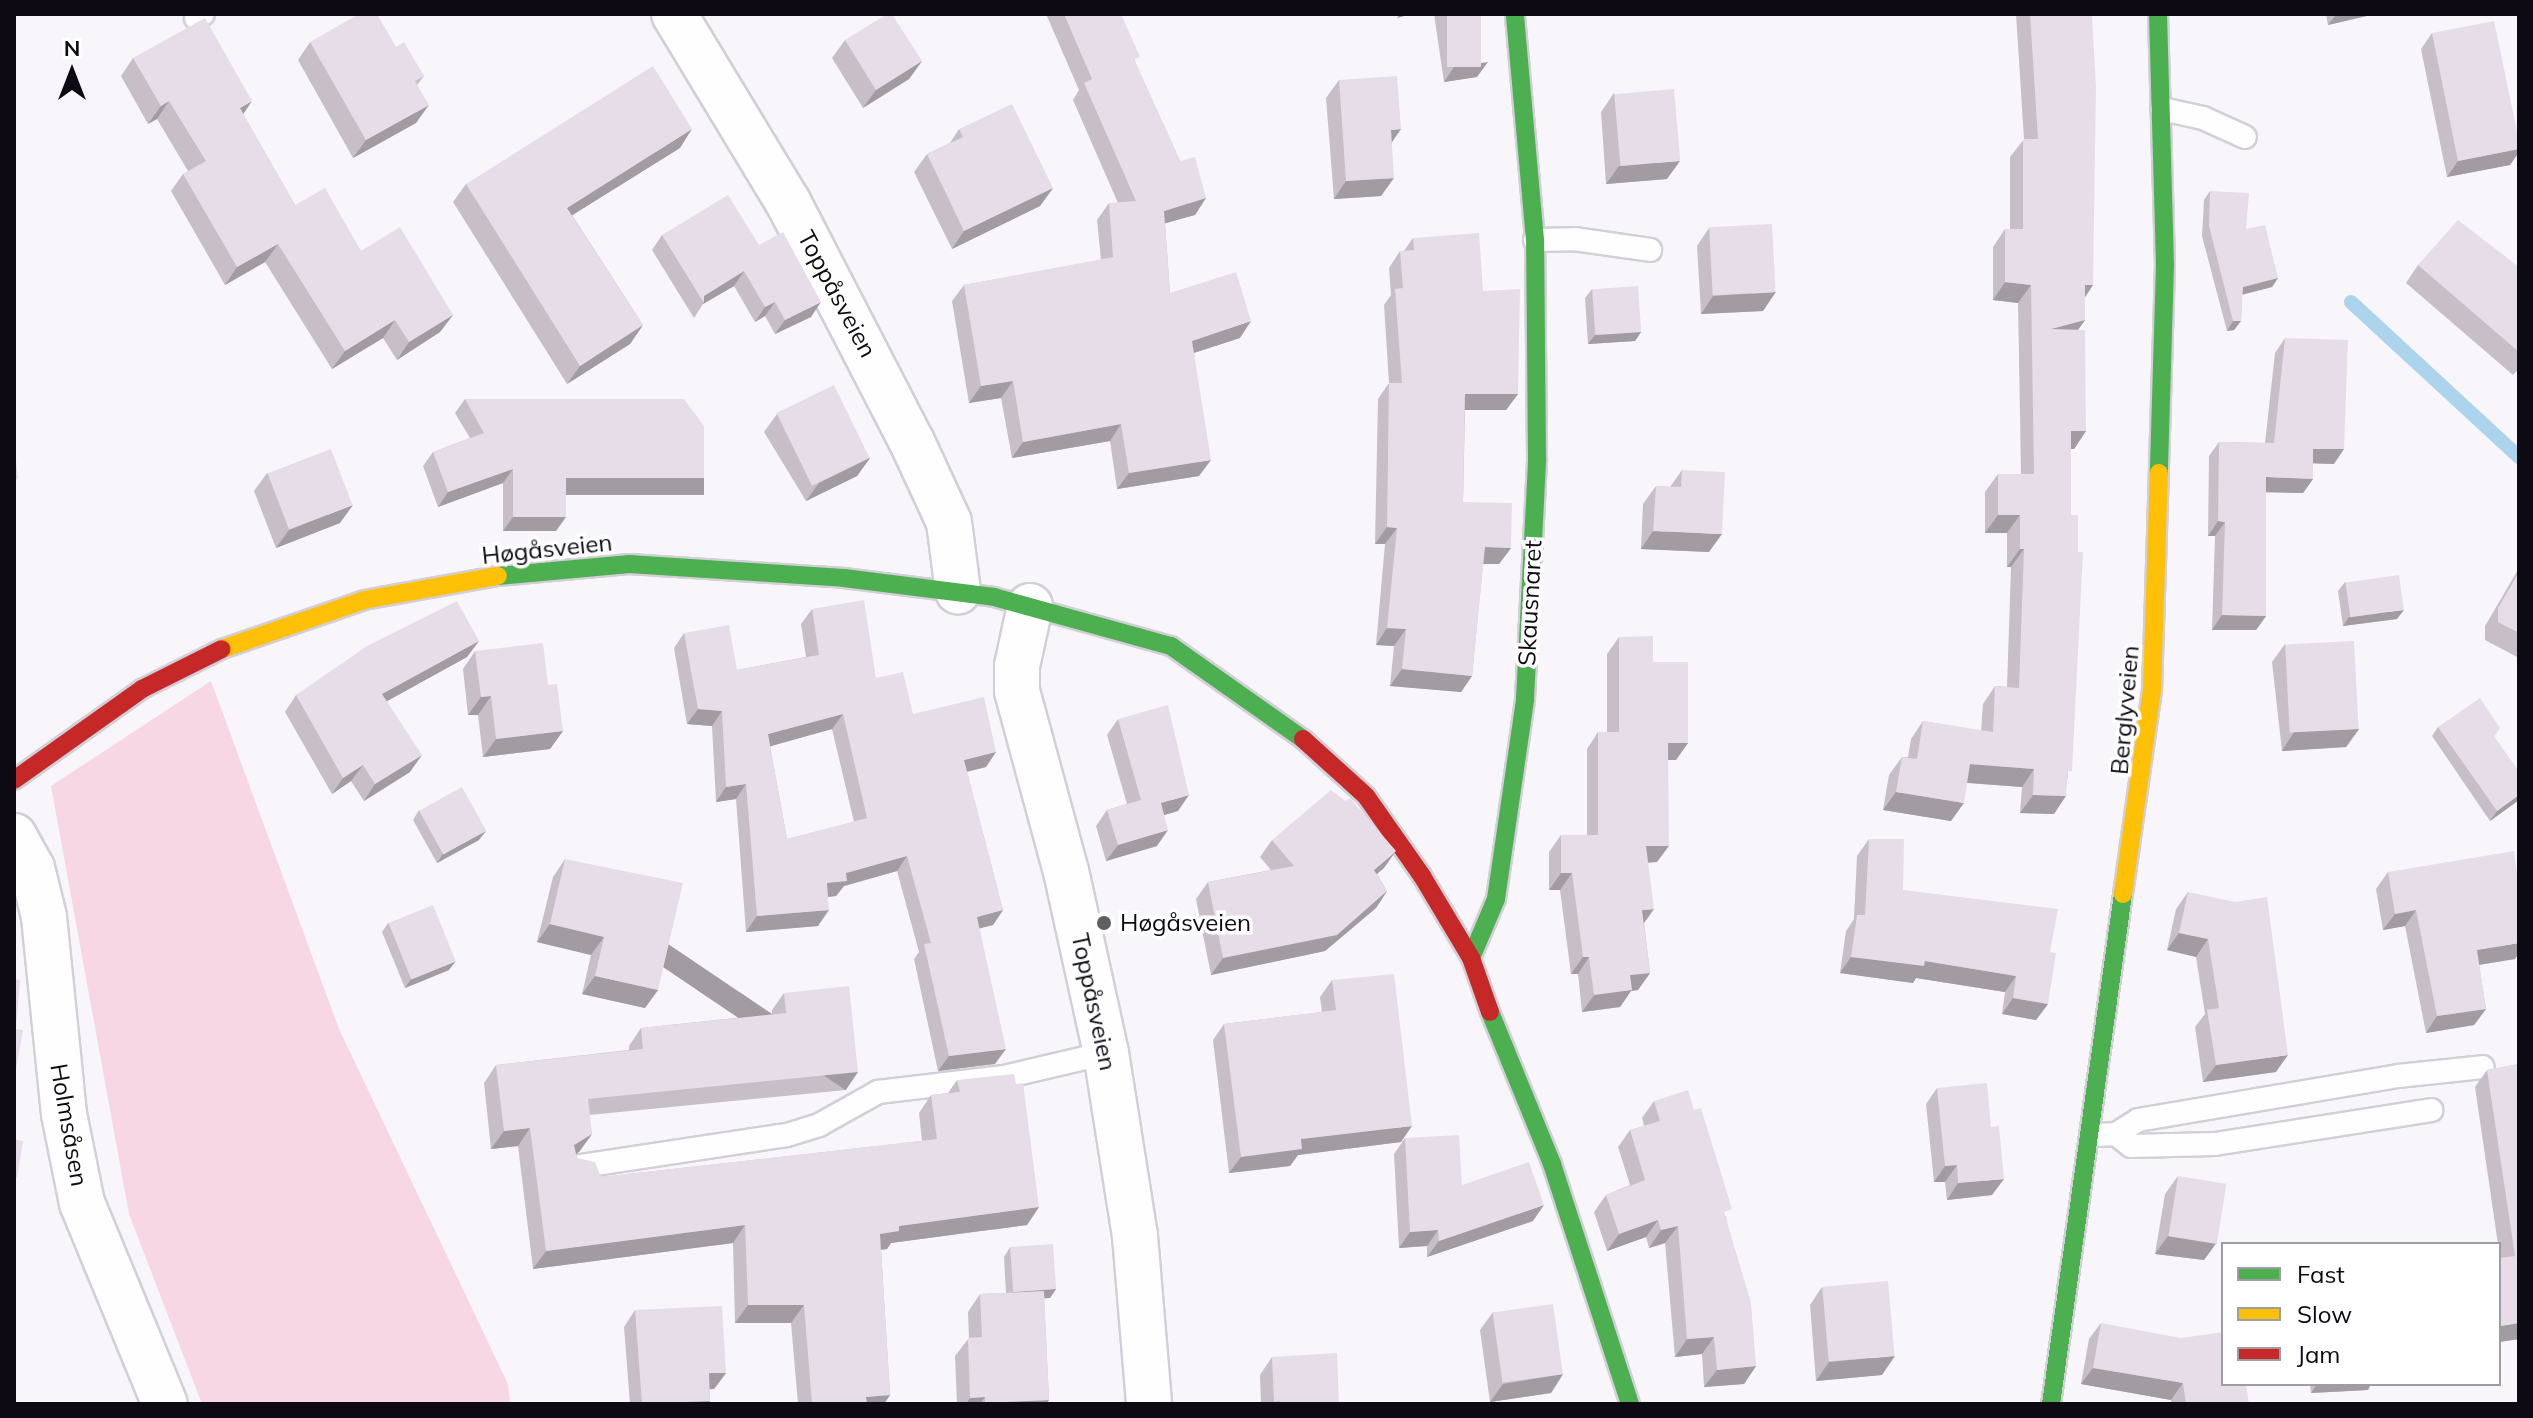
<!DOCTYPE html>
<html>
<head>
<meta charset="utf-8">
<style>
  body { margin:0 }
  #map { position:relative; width:2533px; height:1418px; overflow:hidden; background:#f8f6fb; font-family:Mulish,sans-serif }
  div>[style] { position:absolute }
  .green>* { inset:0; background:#f7d7e3 }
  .stream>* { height:14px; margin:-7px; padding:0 7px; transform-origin:7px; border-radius:7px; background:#acd4ed }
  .roads { filter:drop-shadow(2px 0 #d2cfd8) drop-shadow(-2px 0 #d2cfd8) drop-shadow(0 2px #d2cfd8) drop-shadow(0 -2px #d2cfd8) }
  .lane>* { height:22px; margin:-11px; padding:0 11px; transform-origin:11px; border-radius:11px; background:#fefefe }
  .street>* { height:44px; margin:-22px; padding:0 22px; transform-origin:22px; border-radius:22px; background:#fefefe }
  .fast>* { height:18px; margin:-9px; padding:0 9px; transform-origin:9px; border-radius:9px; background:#4caf50 }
  .slow>* { height:18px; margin:-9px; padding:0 9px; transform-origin:9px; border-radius:9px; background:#ffc107 }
  .jam>* { height:18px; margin:-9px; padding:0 9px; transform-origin:9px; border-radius:9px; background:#c62828 }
  .wall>* { inset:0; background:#c7bec8 }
  .shaded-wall>* { inset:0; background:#a29ba2; transform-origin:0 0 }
  .building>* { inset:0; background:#e7dde8; transform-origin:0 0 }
  .dots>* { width:22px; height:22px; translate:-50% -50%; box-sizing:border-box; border:4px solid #fff; border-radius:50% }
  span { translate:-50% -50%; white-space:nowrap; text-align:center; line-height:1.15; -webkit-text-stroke:7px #fff; paint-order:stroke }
  .street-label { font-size:24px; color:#0d0a14 }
  .poi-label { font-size:24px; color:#0d0a14 }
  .left { translate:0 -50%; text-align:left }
  .frame { position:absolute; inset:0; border:16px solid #0d0a14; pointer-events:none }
  .legend { position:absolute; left:2221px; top:1242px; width:280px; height:144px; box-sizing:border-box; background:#fff; border:2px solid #9e9da1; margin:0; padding:10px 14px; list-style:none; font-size:24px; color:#0d0a14 }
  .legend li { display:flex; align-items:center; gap:16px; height:40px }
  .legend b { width:40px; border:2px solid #9e9da1 }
  .north { position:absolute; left:32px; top:32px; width:80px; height:80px; -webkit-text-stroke:6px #fff; paint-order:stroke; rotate:0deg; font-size:22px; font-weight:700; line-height:32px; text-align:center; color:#0d0a14 }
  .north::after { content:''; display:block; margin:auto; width:28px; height:36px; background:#0d0a14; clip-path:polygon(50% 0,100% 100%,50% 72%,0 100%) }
</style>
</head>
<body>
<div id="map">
  <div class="green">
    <i style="clip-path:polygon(211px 681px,339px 1029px,508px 1384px,510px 1404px,202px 1404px,129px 1214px,51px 786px)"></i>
  </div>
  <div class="stream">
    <i style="left:2351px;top:302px;width:229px;rotate:42.7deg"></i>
  </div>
  <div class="roads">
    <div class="lane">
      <i style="left:196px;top:18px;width:8px;rotate:-30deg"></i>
      <i style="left:2162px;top:109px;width:42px;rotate:12.4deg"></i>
      <i style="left:2203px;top:118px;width:46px;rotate:24.3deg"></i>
      <i style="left:1535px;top:240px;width:39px;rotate:-1deg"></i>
      <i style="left:1574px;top:239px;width:77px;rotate:8.2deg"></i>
      <i style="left:2116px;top:1134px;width:19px;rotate:39deg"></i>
      <i style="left:2131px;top:1146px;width:84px;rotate:-1.4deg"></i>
      <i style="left:2215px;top:1144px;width:219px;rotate:-8.9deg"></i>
      <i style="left:2092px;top:1135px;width:24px;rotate:-2deg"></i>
      <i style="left:2116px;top:1134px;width:26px;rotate:-32deg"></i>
      <i style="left:2138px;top:1120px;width:264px;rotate:-9.6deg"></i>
      <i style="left:2398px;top:1076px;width:85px;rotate:-6deg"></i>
      <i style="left:575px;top:1167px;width:214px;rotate:-8.6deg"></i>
      <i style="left:787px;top:1135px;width:34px;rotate:-17deg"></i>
      <i style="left:819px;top:1125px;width:68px;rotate:-29.2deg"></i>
      <i style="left:878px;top:1092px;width:127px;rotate:-6.8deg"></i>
      <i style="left:1004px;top:1077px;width:105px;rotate:-13.2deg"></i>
    </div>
    <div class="street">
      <i style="left:674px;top:14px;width:220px;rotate:58.8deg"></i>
      <i style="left:788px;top:202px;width:270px;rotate:62.7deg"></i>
      <i style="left:912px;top:442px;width:88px;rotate:65.2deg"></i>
      <i style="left:949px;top:522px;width:70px;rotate:82.6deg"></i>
      <i style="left:1030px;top:606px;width:61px;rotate:102.2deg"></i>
      <i style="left:1017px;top:666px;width:25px;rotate:90deg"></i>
      <i style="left:1017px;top:691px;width:187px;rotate:74.8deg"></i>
      <i style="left:1066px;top:871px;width:186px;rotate:77.6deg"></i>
      <i style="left:1106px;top:1053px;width:185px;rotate:81deg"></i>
      <i style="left:1135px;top:1236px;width:169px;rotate:85.2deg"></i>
      <i style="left:14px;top:836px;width:37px;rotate:61deg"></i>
      <i style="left:32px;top:868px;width:50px;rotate:76.2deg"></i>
      <i style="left:44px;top:917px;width:198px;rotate:84.2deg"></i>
      <i style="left:64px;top:1114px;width:91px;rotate:78.6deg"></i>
      <i style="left:82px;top:1203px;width:217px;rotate:67.6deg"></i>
    </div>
    <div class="fast">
      <i style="left:2158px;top:14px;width:251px;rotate:88.4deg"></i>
      <i style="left:2165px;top:265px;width:208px;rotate:91.7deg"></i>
      <i style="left:498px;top:576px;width:132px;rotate:-5.2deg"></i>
      <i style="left:629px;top:564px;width:215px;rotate:3.7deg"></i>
      <i style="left:844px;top:578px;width:151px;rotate:7.2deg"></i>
      <i style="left:994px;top:597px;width:184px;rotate:15.5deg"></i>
      <i style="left:1171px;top:646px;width:161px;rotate:35.2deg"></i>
      <i style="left:1471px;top:958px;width:64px;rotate:-67deg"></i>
      <i style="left:1496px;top:899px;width:202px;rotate:-81.7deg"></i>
      <i style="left:1525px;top:699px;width:241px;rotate:-87.1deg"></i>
      <i style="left:1537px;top:458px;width:218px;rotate:-90.5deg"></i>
      <i style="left:1535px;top:240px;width:227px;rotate:-95.1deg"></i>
      <i style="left:1490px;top:1012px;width:164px;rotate:67.8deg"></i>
      <i style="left:1552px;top:1164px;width:252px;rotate:72deg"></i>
      <i style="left:2051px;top:1404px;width:515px;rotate:-81.96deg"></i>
    </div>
    <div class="slow">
      <i style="left:222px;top:649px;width:150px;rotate:-19deg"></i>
      <i style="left:364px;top:600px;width:136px;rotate:-10.2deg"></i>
      <i style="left:2123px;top:894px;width:205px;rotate:-81.9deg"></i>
      <i style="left:2152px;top:691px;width:218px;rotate:-88.2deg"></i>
    </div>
    <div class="jam">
      <i style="left:1303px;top:739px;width:85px;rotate:42.1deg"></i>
      <i style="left:1366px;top:796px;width:98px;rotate:55deg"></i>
      <i style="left:1422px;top:876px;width:96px;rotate:59.1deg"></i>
      <i style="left:1471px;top:958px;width:57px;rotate:70.6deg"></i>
      <i style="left:14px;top:780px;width:157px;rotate:-35.4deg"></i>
      <i style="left:142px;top:689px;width:89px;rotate:-26.6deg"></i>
    </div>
  </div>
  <div class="wall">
    <i style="clip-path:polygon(1046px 14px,1121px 14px,1136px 64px,1180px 161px,1206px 198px,1195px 215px,1165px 223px,1170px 293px,1240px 338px,1194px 353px,1199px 476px,1117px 489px,1110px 441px,1012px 458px,1001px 398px,969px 403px,952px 301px,964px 285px,1101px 260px,1097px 220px,1109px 203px,1118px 203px,1073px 100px,1079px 90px)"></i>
    <i style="clip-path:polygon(1434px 14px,1481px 14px,1477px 77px,1444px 82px)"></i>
    <i style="clip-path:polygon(2016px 14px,2092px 14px,2093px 285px,2085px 297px,2085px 320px,2078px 330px,2086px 431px,2074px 449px,2071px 449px,2068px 777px,2054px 814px,2020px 813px,2022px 787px,1967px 783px,1951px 821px,1883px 810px,1889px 775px,1902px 757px,1908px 757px,1911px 739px,1923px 721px,1981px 731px,1983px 704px,1995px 686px,2007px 687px,2011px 567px,2007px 567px,2007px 533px,1985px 533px,1985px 492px,1998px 474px,2021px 474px,2018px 303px,1993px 300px,1993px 247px,2005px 229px,2010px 229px,2010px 157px,2024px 139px)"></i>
    <i style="clip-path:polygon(2326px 14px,2375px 14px,2328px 25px)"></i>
    <i style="clip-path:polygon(2432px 33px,2519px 141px,2519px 152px,2510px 165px,2447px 177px,2421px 49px)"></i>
    <i style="clip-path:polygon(845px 40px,922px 61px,909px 79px,863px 108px,832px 58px)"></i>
    <i style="clip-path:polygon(310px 42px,396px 47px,424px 76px,417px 85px,416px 123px,353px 158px,298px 60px)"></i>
    <i style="clip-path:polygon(133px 58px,243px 114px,295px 205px,453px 315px,440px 332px,397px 360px,383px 338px,332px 369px,265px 262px,225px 285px,171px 191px,183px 174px,188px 171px,157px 119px,148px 124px,121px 76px)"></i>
    <i style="clip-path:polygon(1339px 80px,1391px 143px,1381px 196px,1334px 199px,1326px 98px)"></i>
    <i style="clip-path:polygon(1614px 93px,1667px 179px,1606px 184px,1601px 112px)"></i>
    <i style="clip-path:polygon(959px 129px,1053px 188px,1040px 206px,952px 249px,914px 172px,927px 154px,950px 143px)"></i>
    <i style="clip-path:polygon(680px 148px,572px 215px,643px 325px,630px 344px,567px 384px,453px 202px,466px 184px)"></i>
    <i style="clip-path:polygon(2210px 191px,2246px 229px,2278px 278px,2272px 287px,2242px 295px,2241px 321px,2234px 330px,2227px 331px,2202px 236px,2204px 200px)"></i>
    <i style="clip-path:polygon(1709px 228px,1763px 311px,1701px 314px,1697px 246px)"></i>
    <i style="clip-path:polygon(662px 235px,759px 245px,811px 317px,775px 334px,765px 316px,755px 322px,734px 286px,703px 304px,694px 318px,652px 250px)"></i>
    <i style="clip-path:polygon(1413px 238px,1483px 291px,1518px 394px,1506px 410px,1465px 410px,1463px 502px,1511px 548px,1499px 564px,1483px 564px,1472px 676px,1461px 692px,1390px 686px,1394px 646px,1376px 645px,1385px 544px,1375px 544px,1378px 399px,1389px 383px,1384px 305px,1391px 295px,1389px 268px,1400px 251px,1404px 251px)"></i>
    <i style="clip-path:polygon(2418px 265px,2519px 267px,2519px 369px,2513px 375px,2406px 283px)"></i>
    <i style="clip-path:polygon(1592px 289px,1641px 332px,1635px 341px,1588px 344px,1585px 298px)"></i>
    <i style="clip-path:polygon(2285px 338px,2334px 464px,2313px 463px,2313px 479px,2303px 493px,2266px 492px,2266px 616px,2256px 630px,2212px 630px,2215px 536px,2208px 536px,2209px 456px,2219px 442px,2265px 443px,2275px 353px)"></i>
    <i style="clip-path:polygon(465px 399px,694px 492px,566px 492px,556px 531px,503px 531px,503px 483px,438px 507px,423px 466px,433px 452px,470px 438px,455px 413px)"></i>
    <i style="clip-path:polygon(777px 414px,870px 458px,857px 476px,806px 501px,764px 432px)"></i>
    <i style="clip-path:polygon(1682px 470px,1709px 552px,1641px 549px,1643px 504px,1656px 486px,1670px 487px)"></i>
    <i style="clip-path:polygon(267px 473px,340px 523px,276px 548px,254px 491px)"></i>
    <i style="clip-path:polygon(2519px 568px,2519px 658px,2485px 640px,2485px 626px)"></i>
    <i style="clip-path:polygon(2345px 582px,2397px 619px,2343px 626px,2338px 591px)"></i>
    <i style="clip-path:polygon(evenodd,812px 609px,876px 678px,913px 714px,996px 752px,986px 767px,967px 772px,1003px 910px,993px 925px,979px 928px,995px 1064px,938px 1071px,914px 959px,919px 952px,897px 871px,844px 886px,836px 896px,828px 897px,818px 926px,746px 932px,736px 799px,716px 802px,712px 726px,687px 724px,674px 648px,684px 633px,737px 670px,806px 657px,801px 624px,812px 609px,832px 729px,854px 822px,787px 839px,770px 746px,832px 729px)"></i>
    <i style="clip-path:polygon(1619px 637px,1653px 662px,1688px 743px,1676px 760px,1668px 760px,1657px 862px,1648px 863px,1644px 923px,1650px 973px,1638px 990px,1631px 991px,1620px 1007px,1582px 1012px,1578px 974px,1571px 974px,1560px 890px,1549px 890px,1549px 852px,1561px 835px,1587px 835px,1587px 749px,1598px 732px,1607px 732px,1607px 654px)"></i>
    <i style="clip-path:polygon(479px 641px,467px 657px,387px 701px,410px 772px,364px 801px,351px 781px,332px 794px,285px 712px,296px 695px)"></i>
    <i style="clip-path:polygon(2285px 644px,2359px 729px,2346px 747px,2282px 751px,2272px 662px)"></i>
    <i style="clip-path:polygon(475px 651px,548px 685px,563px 731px,550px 749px,483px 757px,478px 715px,468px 715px,463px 669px)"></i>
    <i style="clip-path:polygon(1118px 719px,1178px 811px,1164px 815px,1157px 846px,1106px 861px,1096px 826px,1107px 810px,1127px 804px,1107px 735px)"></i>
    <i style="clip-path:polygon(2438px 727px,2494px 737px,2519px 772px,2519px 800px,2490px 821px,2432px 736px)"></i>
    <i style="clip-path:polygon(419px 810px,479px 840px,437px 863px,413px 820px)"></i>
    <i style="clip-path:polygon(1869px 839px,1903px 890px,2050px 952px,2048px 1004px,2036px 1020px,2002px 1014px,2005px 992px,1916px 978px,1913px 983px,1840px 973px,1846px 931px,1854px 919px,1857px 856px)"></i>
    <i style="clip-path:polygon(1272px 840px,1384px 868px,1377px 874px,1387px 891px,1376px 908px,1325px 951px,1211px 975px,1196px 899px,1208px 882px,1271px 870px,1260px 857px)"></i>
    <i style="clip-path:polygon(565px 859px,658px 990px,645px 1008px,582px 994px,591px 955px,537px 942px,553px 877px)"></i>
    <i style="clip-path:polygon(2388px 872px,2515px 959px,2479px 965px,2486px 1009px,2474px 1025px,2426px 1033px,2405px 926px,2383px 930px,2376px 889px)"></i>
    <i style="clip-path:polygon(2188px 892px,2276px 1072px,2203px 1082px,2195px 1027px,2205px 1014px,2196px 957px,2167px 950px,2176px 909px)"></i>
    <i style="clip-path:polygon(388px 923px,449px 970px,405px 988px,382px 932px)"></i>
    <i style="clip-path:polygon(1332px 980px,1401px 1142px,1298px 1155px,1290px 1166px,1229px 1173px,1213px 1040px,1224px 1024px,1322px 1012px,1320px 997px)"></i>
    <i style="clip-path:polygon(784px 993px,846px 1090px,589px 1115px,592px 1134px,579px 1152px,576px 1154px,577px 1158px,601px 1177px,922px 1141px,919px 1113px,931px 1095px,948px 1093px,957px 1080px,1039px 1207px,1027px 1225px,891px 1243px,887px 1249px,881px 1250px,890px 1395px,884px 1404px,798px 1404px,791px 1323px,735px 1323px,733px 1243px,533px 1269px,518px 1146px,491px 1149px,484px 1083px,496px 1065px,629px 1050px,629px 1046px,641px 1028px,772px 1014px,772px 1010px)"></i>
    <i style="clip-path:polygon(2519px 1064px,2519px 1339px,2499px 1342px,2499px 1258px,2500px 1258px,2475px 1087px,2487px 1070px)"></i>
    <i style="clip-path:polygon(1937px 1088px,1992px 1195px,1947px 1200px,1945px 1182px,1934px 1182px,1926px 1104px)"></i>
    <i style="clip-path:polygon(1654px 1101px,1726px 1217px,1756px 1366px,1744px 1384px,1704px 1387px,1702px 1354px,1675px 1357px,1665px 1243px,1649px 1248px,1646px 1237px,1607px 1251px,1594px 1212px,1606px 1195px,1630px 1185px,1618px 1147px,1630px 1130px,1644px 1126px,1642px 1118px)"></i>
    <i style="clip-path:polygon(1405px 1138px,1462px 1185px,1533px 1221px,1427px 1257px,1427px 1246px,1399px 1248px,1394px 1154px)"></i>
    <i style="clip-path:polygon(2178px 1176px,2217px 1242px,2204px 1260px,2155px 1254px,2165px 1194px)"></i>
    <i style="clip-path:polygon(1010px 1247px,1056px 1289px,1050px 1298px,1044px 1298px,1049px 1400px,1046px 1404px,957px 1404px,955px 1356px,969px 1338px,968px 1312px,980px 1294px,1006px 1293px,1004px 1257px)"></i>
    <i style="clip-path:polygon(1822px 1287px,1882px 1375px,1816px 1381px,1810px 1305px)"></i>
    <i style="clip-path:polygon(635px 1310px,726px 1373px,714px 1389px,710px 1389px,710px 1401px,708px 1404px,630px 1404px,624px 1327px)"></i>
    <i style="clip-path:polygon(1493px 1312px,1563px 1374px,1551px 1393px,1490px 1402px,1480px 1330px)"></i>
    <i style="clip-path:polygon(2101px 1323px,2249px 1404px,2172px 1404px,2171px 1400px,2081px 1384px,2089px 1339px)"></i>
    <i style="clip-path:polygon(1272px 1357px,1339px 1404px,1261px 1404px,1260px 1375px)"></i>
    <i style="clip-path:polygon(2310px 1384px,2371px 1384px,2368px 1390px,2311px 1393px)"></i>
  </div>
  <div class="shaded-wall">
    <i style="clip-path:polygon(1400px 14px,1412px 14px,1397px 18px)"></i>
    <i style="clip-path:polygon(2343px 14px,2375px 14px,2328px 25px,2335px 16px)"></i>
    <i style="clip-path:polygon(922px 61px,909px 79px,863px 108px,876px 90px)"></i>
    <i style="clip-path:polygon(1488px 62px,1477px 77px,1444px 82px,1454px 67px)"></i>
    <i style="clip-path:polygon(169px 101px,157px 119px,148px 124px,161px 106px)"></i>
    <i style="clip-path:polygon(252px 101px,240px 119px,240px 108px)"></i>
    <i style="clip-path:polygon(429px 105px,416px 123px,353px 158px,366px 140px)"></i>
    <i style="clip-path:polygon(692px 129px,680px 148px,555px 226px,567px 208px)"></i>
    <i style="clip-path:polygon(1401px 129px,1388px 148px,1391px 130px)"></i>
    <i style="clip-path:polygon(2519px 149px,2519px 152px,2510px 165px,2447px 177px,2458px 161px)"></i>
    <i style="clip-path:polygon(1680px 161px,1667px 179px,1606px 184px,1619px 166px)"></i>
    <i style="clip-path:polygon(1394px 178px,1381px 196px,1334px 199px,1346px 181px)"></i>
    <i style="clip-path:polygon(1053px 188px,1040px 206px,952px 249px,964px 231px)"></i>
    <i style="clip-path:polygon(1206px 198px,1195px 215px,1152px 227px,1164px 211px)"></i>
    <i style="clip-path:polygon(278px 244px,265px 262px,225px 285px,237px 267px)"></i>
    <i style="clip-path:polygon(744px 271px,734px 286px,703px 304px,704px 296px)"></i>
    <i style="clip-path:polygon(2278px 278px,2272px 287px,2236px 296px,2243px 287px)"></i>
    <i style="clip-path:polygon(2005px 282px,2031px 285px,2018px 303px,1993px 300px)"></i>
    <i style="clip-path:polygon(2085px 285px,2093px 285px,2081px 303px)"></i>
    <i style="clip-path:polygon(1776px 292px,1763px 311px,1701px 314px,1713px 296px)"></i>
    <i style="clip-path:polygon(775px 302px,765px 316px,755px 322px,765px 307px)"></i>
    <i style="clip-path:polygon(821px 302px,811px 317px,775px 334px,785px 320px)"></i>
    <i style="clip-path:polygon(453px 315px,440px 332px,397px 360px,409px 342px)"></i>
    <i style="clip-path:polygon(395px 320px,383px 338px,332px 369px,345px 351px)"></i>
    <i style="clip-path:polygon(2085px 320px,2072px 338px,2051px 329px)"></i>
    <i style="clip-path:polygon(1251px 321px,1240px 338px,1181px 357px,1192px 341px)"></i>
    <i style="clip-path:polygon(2233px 321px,2241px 321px,2234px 330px,2227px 331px)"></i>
    <i style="clip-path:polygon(643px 325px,630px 344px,567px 384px,580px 366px)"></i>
    <i style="clip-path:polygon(1641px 332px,1635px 341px,1588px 344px,1595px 335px)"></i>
    <i style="clip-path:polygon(1013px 381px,1001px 398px,969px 403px,981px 386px)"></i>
    <i style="clip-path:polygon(1465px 394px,1518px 394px,1506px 410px,1453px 410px)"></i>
    <i style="clip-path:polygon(1121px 424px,1110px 441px,1012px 458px,1023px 442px)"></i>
    <i style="clip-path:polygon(2071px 431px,2086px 431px,2074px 449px,2058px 449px)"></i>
    <i style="clip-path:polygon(2313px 449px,2344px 449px,2334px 464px,2303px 463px)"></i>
    <i style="clip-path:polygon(870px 458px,857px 476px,806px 501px,819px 483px)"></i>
    <i style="clip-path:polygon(1211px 460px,1199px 476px,1117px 489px,1129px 473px)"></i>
    <i style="clip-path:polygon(513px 469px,503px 483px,438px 507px,448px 492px)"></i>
    <i style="clip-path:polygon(2266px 477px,2313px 479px,2303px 493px,2256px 492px)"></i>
    <i style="left:566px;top:478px;width:138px;height:17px"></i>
    <i style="clip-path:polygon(353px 505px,340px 523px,276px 548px,289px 530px)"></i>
    <i style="clip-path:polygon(1998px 515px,2020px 515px,2007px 533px,1985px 533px)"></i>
    <i style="clip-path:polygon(513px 517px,566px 517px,556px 531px,503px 531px)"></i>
    <i style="clip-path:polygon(2218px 521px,2225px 522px,2215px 536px,2208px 536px)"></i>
    <i style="clip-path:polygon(1387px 527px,1397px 528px,1385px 544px,1375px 544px)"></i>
    <i style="clip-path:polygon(1653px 531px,1722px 534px,1709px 552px,1641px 549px)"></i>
    <i style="clip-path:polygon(1485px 547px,1511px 548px,1499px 564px,1473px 564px)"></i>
    <i style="clip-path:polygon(2020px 549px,2024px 549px,2011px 567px,2007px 567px)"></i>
    <i style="clip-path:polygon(2404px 610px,2397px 619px,2343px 626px,2349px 617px)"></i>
    <i style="clip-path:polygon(2222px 615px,2266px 616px,2256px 630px,2212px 630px)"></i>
    <i style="clip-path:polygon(1387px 628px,1406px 629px,1394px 646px,1376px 645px)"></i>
    <i style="clip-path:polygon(479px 641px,467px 657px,371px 710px,382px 694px)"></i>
    <i style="clip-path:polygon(1402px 669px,1472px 676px,1461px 692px,1390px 686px)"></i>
    <i style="clip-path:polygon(491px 696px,478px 715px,468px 715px,481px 697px)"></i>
    <i style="clip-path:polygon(698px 709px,722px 711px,712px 726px,687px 724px)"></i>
    <i style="clip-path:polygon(843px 714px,832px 729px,757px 750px,768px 734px)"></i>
    <i style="clip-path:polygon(2359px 729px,2346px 747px,2282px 751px,2294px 732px)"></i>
    <i style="clip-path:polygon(563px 731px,550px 749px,483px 757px,496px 739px)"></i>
    <i style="clip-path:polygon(1668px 743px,1688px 743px,1676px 760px,1656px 760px)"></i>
    <i style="clip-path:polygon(996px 752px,986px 767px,953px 775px,964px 760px)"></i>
    <i style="clip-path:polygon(422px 755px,410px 772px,364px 801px,375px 784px)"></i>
    <i style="clip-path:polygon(1970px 764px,2034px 769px,2022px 787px,1957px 782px)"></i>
    <i style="clip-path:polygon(363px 765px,351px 781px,332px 794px,343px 778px)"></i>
    <i style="clip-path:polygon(746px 784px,736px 799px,716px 802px,726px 787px)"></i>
    <i style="clip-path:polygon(1896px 792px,1964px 803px,1951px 821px,1883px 810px)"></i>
    <i style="clip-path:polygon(1189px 795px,1178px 811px,1150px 819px,1161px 803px)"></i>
    <i style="clip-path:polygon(2033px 795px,2066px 796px,2054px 814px,2020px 813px)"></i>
    <i style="clip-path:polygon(2519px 795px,2519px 800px,2490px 821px,2497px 811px)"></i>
    <i style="clip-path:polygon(1168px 830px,1157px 846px,1106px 861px,1118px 845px)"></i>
    <i style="clip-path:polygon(486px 831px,479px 840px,437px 863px,443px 854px)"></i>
    <i style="clip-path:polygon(1646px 846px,1669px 846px,1657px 862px,1634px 863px)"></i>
    <i style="clip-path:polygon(1396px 851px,1384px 868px,1362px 886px,1374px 870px)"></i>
    <i style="clip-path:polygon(907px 856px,897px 871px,844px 886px,836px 896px,817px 898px,827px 883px,846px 873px)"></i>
    <i style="clip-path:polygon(1561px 873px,1572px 873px,1560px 890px,1549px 890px)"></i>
    <i style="clip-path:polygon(1387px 891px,1376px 908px,1325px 951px,1211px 975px,1223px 958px)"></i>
    <i style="clip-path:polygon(1654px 909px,1642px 926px,1642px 910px)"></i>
    <i style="clip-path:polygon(829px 910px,818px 926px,746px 932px,757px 916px)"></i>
    <i style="clip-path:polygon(1003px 910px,993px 925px,966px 932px,977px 917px)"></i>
    <i style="clip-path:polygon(2416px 910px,2405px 926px,2383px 930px,2395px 914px)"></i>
    <i style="clip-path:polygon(550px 924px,604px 937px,591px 955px,537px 942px)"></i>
    <i style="clip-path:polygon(2179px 933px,2208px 939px,2196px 957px,2167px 950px)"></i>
    <i style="clip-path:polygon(2519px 943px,2519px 953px,2515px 959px,2465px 967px,2477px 950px)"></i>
    <i style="clip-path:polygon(1583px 957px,1589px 957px,1578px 974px,1571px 974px)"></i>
    <i style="clip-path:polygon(1851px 957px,1925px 961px,2016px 976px,2005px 992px,1916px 978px,1913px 983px,1840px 973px)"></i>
    <i style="clip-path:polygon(456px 961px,449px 970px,405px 988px,411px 979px)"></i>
    <i style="clip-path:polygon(1650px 973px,1638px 990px,1631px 991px,1620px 1007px,1582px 1012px,1594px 995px,1630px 975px)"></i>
    <i style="clip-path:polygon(595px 976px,658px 990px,645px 1008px,582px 994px)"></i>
    <i style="clip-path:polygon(2013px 998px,2048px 1004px,2036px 1020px,2002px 1014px)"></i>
    <i style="clip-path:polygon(2486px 1009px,2474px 1025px,2426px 1033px,2437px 1016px)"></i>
    <i style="clip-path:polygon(1006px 1049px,995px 1064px,938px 1071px,949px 1056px)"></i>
    <i style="clip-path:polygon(2288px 1055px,2276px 1072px,2203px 1082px,2216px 1065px)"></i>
    <i style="left:858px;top:1072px;width:22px;height:271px;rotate:124deg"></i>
    <i style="clip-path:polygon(1412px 1126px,1401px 1142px,1298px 1155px,1290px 1166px,1229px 1173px,1241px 1157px,1301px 1139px)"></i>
    <i style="clip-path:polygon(530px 1128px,518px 1146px,491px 1149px,504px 1131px)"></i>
    <i style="clip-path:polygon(592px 1134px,579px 1152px,562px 1163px,574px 1145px)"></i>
    <i style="clip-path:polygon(1957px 1165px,1945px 1182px,1934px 1182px,1945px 1166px)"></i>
    <i style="clip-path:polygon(2004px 1179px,1992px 1195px,1947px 1200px,1958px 1183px)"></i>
    <i style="clip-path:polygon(1544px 1205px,1533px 1221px,1427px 1257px,1439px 1241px)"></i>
    <i style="clip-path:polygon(1039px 1207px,1027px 1225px,891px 1243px,887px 1249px,868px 1251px,880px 1234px,899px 1226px)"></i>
    <i style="clip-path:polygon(1658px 1220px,1646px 1237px,1607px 1251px,1619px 1234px)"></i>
    <i style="clip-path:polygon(745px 1225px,733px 1243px,533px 1269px,546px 1251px)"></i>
    <i style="clip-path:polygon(1678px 1226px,1665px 1243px,1649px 1248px,1661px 1230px)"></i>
    <i style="clip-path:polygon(1438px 1230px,1427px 1246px,1399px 1248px,1410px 1232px)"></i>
    <i style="clip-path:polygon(2168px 1236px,2217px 1242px,2204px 1260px,2155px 1254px)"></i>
    <i style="clip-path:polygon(1056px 1289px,1050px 1298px,1007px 1301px,1013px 1292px)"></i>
    <i style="clip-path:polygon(748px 1305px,804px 1305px,791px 1323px,735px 1323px)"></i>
    <i style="clip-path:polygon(2519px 1323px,2519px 1339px,2499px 1342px,2499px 1329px,2501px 1326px)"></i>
    <i style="clip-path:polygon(1714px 1337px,1702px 1354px,1675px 1357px,1687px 1339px)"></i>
    <i style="clip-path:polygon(1895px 1356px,1882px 1375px,1816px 1381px,1829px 1362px)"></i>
    <i style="clip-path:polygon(1756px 1366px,1744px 1384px,1704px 1387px,1717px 1370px)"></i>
    <i style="clip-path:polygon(2093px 1368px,2183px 1383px,2171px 1400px,2081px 1384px)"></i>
    <i style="clip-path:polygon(709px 1373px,726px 1373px,714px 1389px,697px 1390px)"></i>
    <i style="clip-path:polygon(1563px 1374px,1551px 1393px,1490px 1402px,1503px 1384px)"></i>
    <i style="clip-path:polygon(2317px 1384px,2371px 1384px,2368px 1390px,2311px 1393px)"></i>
    <i style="clip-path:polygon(890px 1395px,884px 1404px,861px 1404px,866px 1397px)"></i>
    <i style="clip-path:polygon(985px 1397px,980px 1404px,966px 1404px,970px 1398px)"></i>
    <i style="clip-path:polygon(1049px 1400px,1046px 1404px,985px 1404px,985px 1403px)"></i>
    <i style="clip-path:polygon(710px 1401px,708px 1404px,684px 1404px,685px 1402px)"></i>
  </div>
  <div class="building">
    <i style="clip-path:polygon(359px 14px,377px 14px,396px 47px,404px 42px,424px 76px,415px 81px,429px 105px,366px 140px,310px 42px)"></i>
    <i style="clip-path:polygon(887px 14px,892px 14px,922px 61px,876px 90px,845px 40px)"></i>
    <i style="clip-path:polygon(1064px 14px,1121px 14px,1140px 57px,1134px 59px,1180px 161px,1195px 157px,1206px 198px,1164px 211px,1170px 293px,1236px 272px,1251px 321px,1192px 341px,1211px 460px,1129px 473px,1121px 424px,1023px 442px,1013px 381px,981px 386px,964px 285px,1113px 257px,1109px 203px,1136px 201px,1084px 83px,1092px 79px)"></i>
    <i style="left:1447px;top:14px;width:34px;height:53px"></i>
    <i style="clip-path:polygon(2030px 14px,2092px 14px,2096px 87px,2093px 285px,2085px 285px,2085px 320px,2051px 329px,2085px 330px,2086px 431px,2071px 431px,2071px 515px,2078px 515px,2078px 552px,2083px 552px,2072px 771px,2068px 771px,2066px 796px,2033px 795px,2034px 769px,1970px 764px,1964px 803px,1896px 792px,1902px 757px,1917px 759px,1923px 721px,1993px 732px,1995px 686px,2019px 688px,2024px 549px,2020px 549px,2020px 515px,1998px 515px,1998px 474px,2034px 474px,2031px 285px,2005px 282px,2005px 229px,2023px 229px,2023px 139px,2038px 139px)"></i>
    <i style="clip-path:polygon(205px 18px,252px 101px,240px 108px,295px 205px,325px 188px,361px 251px,400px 227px,453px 315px,409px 342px,395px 320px,345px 351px,278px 244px,237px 267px,183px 174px,206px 161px,169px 101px,161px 106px,133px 58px)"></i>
    <i style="clip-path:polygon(2494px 21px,2519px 141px,2519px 149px,2458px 161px,2432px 33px)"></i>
    <i style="clip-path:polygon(653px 66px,692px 129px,567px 208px,643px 325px,580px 366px,466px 184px)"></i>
    <i style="clip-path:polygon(1397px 76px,1401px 129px,1391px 130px,1394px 178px,1346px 181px,1339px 80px)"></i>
    <i style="left:1674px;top:89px;width:72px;height:60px;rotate:85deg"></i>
    <i style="clip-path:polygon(1012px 104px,1053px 188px,964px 231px,927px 154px,963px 137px,959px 129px)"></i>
    <i style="clip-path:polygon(2210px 191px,2249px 193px,2246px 229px,2265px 225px,2278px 278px,2243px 287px,2241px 321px,2233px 321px,2209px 226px)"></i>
    <i style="clip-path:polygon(728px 195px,759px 245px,783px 232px,821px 302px,785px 320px,775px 302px,765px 307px,744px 271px,704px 296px,704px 303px,662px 235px)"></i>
    <i style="clip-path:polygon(2458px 220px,2519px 267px,2519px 352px,2418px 265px)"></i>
    <i style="left:1772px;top:224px;width:68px;height:63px;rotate:87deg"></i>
    <i style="clip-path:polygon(1479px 233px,1483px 291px,1520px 289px,1518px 394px,1465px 394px,1463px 502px,1512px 503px,1511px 548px,1485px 547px,1472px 676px,1402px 669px,1406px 629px,1387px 628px,1397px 528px,1387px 527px,1389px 383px,1402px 383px,1395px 289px,1403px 288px,1400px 251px,1414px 250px,1413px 238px)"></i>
    <i style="left:1638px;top:286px;width:46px;height:46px;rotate:86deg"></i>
    <i style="clip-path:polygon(2285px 338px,2348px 340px,2344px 449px,2313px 449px,2313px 479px,2266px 477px,2266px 616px,2222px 615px,2225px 522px,2218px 521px,2219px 442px,2274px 443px)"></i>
    <i style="left:834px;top:385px;width:81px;height:64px;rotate:64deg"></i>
    <i style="clip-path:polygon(465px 399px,684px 399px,704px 426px,704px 478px,566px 478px,566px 517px,513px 517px,513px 469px,448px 492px,433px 452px,484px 433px)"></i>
    <i style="clip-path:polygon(14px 441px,18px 479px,14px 480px)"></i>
    <i style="left:331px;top:449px;width:60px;height:68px;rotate:69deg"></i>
    <i style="clip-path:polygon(1682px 470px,1725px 472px,1722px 534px,1653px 531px,1656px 486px,1681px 487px)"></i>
    <i style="clip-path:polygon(2519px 572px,2519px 633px,2498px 622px,2498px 608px)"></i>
    <i style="left:2399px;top:575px;width:35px;height:54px;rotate:82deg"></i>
    <i style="clip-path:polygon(evenodd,864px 600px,876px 678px,903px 672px,913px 714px,984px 697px,996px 752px,964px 760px,1003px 910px,977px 917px,1006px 1049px,949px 1056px,924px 944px,931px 943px,907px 856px,846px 873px,847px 881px,827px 883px,829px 910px,757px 916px,746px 784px,726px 787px,722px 711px,698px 709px,684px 633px,729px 625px,737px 670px,819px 655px,812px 609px,864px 600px,843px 714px,867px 818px,787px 839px,768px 734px,843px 714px)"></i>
    <i style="clip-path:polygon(457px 601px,479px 641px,382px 694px,422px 755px,375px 784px,363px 765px,343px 778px,296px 695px,367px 646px)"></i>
    <i style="clip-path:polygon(1653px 636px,1653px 662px,1688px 662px,1688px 743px,1668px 743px,1669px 846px,1646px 846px,1654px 909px,1642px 910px,1650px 973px,1630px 975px,1632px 990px,1594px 995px,1589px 957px,1583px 957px,1572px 873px,1561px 873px,1561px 835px,1598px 835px,1598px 732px,1619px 732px,1619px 637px)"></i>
    <i style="left:2354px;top:641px;width:88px;height:69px;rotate:87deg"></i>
    <i style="clip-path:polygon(543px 643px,548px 685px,557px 684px,563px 731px,496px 739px,491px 696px,481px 697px,475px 651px)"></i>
    <i style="clip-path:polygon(2480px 698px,2500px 728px,2494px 737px,2519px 772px,2519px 795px,2497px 811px,2438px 727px)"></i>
    <i style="clip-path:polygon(1168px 705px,1189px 795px,1161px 803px,1168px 830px,1118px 845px,1107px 810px,1141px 800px,1118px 719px)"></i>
    <i style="left:462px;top:787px;width:50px;height:49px;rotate:61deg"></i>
    <i style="clip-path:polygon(1331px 790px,1346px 801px,1350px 798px,1396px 851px,1374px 870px,1387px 891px,1337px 935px,1223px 958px,1208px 882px,1294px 866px,1272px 840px)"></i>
    <i style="clip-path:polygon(1869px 839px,1904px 839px,1903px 890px,2058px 909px,2050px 952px,2056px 953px,2048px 1004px,2013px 998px,2016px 976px,1925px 961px,1924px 966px,1851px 957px,1857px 915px,1865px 915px)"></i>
    <i style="clip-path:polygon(2514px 851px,2519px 888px,2519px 943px,2477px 950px,2486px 1009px,2437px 1016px,2416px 910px,2395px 914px,2388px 872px)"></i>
    <i style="clip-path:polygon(565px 859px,683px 883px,658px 990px,595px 976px,604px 937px,550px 924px)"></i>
    <i style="clip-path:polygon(2188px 892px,2235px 902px,2267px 897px,2288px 1055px,2216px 1065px,2207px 1010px,2219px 1008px,2208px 939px,2179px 933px)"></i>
    <i style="left:433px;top:905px;width:61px;height:48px;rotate:68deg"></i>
    <i style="clip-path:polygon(1394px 974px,1412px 1126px,1301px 1139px,1302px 1149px,1241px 1157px,1224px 1024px,1336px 1010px,1332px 980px)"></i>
    <i style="clip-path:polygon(14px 979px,20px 980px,16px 1029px,23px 1030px,14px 1081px)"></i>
    <i style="clip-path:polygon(849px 986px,858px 1072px,588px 1099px,592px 1134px,574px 1145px,577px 1158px,595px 1162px,601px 1177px,937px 1139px,931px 1095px,960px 1092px,957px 1080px,1014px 1074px,1016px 1084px,1023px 1083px,1039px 1207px,899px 1226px,899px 1231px,880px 1234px,890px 1395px,866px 1397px,867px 1404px,812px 1404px,804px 1305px,748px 1305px,745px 1225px,546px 1251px,530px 1128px,504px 1131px,496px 1065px,643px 1049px,641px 1028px,786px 1013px,784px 993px)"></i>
    <i style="clip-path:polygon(2519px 1064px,2519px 1323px,2501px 1326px,2499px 1310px,2499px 1258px,2515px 1256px,2487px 1070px)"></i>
    <i style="clip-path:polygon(1987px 1083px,1991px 1127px,1999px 1126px,2004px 1179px,1958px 1183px,1957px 1165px,1945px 1166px,1937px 1088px)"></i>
    <i style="clip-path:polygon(1688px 1090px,1694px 1110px,1701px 1108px,1732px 1209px,1724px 1212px,1751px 1303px,1756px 1366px,1717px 1370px,1714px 1337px,1687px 1339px,1678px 1226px,1661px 1230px,1658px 1220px,1619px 1234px,1606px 1195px,1645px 1180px,1630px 1130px,1660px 1121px,1654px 1101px)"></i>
    <i style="clip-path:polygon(1459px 1135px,1462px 1185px,1529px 1162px,1544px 1205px,1439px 1241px,1438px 1230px,1410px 1232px,1405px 1138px)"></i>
    <i style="clip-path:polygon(14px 1139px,23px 1141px,17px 1178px,14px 1177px)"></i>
    <i style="left:2178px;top:1176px;width:49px;height:61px;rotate:9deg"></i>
    <i style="left:1053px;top:1244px;width:45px;height:43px;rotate:86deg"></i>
    <i style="left:1888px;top:1281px;width:75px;height:66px;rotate:85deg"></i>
    <i style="clip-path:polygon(1044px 1291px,1049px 1400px,985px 1403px,985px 1397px,970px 1398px,968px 1338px,982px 1337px,980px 1294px)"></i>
    <i style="left:1553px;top:1304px;width:71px;height:61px;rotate:82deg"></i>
    <i style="clip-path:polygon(722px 1306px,726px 1373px,709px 1373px,710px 1401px,685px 1402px,685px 1404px,642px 1404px,635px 1310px)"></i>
    <i style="clip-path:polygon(2101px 1323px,2181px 1338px,2223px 1332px,2223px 1384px,2246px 1384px,2249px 1404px,2186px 1404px,2183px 1383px,2093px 1368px)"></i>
    <i style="clip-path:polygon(1337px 1353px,1339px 1404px,1280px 1404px,1280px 1401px,1274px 1402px,1272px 1357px)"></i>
  </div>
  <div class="dots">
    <i style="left:1104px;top:923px;background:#5f5d65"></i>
  </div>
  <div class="street-label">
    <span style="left:837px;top:294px;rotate:62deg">Toppåsveien</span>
    <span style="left:547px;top:549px;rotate:-6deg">Høgåsveien</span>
    <span style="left:1530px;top:603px;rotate:-87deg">Skausnaret</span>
    <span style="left:2125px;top:710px;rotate:-85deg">Berglyveien</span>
    <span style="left:1094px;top:1002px;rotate:78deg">Toppåsveien</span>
    <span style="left:69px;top:1125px;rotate:80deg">Holmsåsen</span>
  </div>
  <div class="poi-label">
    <span class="left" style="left:1120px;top:923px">Høgåsveien</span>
  </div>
  <div class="frame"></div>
  <ul class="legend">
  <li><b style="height:10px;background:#4caf50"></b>Fast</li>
  <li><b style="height:10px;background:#ffc107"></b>Slow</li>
  <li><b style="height:10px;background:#c62828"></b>Jam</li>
  </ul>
  <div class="north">N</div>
</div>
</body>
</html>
